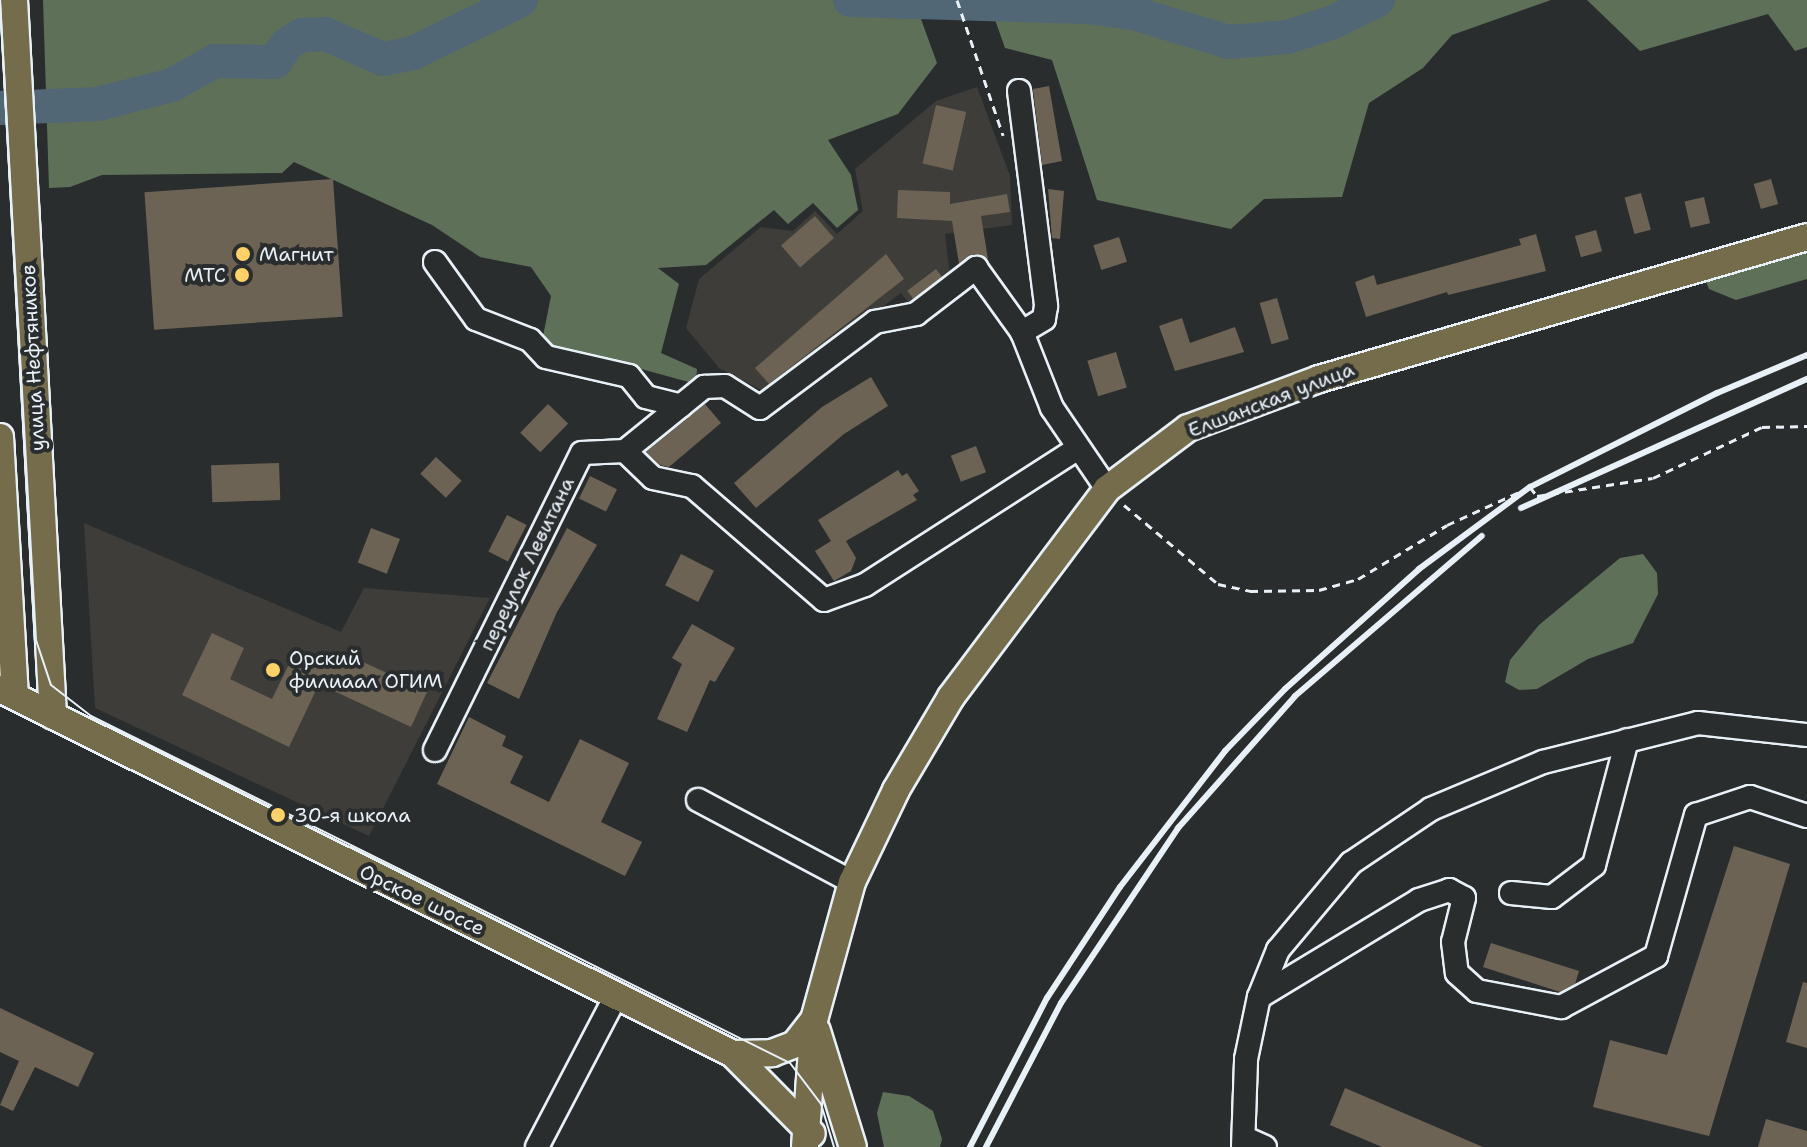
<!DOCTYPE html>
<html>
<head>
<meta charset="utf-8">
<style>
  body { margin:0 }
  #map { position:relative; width:1807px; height:1147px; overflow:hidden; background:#2a2d2e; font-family:"Shantell Sans",sans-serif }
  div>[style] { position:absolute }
  .built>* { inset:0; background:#3e3d39 }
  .green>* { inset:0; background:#5f7059 }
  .river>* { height:34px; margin:-17px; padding:0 17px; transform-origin:17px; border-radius:17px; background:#526776 }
  .building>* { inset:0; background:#6d6354; transform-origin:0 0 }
  .path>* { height:3px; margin-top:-1.5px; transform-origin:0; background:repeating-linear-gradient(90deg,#e8f1f8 0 8px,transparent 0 14px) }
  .roads { filter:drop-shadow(2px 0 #e8f1f8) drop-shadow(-2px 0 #e8f1f8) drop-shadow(0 2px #e8f1f8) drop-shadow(0 -2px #e8f1f8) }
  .minor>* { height:22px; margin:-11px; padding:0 11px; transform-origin:11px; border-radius:11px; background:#2a2d2e }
  .major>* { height:26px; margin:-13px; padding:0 13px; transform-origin:13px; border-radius:13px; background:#746c4b }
  .tram>* { height:2px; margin:-1px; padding:0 1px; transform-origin:1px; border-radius:1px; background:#e8f1f8 }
  .rail>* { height:6px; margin:-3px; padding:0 3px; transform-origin:3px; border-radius:3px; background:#e8f1f8 }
  .dots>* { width:22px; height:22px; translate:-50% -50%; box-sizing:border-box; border:4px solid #2a2d2e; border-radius:50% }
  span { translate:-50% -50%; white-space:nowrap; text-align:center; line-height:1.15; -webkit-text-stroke:8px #2a2d2e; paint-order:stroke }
  .poi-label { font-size:20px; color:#e8f1f8 }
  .left { translate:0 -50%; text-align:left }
  .right { translate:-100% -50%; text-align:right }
  .street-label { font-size:20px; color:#e8f1f8 }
</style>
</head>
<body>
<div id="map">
  <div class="built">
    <i style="clip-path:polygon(977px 87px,1010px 176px,1012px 225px,945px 234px,949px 268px,958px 281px,915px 311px,901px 293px,767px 393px,719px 368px,686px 328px,699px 279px,761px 227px,793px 231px,815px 211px,837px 234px,863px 211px,855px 169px,936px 101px)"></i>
    <i style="clip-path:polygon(84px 523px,341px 632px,364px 588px,490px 598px,369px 836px,95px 708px)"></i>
  </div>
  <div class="green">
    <i style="clip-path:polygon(43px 0,914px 0,937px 63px,898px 114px,828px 140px,851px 175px,858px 210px,837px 228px,813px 203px,788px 224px,774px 210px,706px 265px,658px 268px,679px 284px,661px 353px,697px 369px,696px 384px,594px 356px,540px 351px,551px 296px,531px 267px,480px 257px,432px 225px,294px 162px,282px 173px,102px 175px,70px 187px,49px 188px)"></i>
    <i style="clip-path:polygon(988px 0,1551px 0,1452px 35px,1423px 68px,1369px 103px,1342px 197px,1264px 199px,1231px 229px,1097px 200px,1052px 60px,1005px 48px)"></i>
    <i style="clip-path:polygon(1587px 0,1807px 0,1807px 47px,1795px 51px,1768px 14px,1640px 51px)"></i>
    <i style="clip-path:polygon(1807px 245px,1807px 279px,1736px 300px,1709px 289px,1703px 275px)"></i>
    <i style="clip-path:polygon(1643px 554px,1657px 573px,1658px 594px,1633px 643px,1588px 659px,1537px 689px,1519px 690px,1505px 682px,1510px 660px,1539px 625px,1620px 558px)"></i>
    <i style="clip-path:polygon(883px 1092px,909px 1096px,933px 1111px,942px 1139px,940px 1147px,884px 1147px,877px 1113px)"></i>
  </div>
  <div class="river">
    <i style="left:850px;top:0;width:237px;rotate:1.7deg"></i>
    <i style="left:1087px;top:7px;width:46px;rotate:7.4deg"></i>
    <i style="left:1133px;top:13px;width:100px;rotate:16.8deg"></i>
    <i style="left:1229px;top:42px;width:58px;rotate:-4.9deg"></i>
    <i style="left:1287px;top:37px;width:46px;rotate:-17.7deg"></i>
    <i style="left:1331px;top:23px;width:52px;rotate:-26.1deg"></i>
    <i style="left:0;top:108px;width:98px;rotate:-2.3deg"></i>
    <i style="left:98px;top:104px;width:76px;rotate:-14.4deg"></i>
    <i style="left:172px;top:85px;width:49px;rotate:-29.2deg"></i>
    <i style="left:215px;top:61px;width:60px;rotate:1deg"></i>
    <i style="left:275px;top:62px;width:20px;rotate:-57deg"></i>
    <i style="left:286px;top:45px;width:19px;rotate:-32deg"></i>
    <i style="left:302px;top:35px;width:23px;rotate:-2deg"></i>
    <i style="left:325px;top:34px;width:63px;rotate:23.3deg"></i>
    <i style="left:383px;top:59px;width:31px;rotate:-11deg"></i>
    <i style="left:413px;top:53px;width:120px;rotate:-26.1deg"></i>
  </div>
  <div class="building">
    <i style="clip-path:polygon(1049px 86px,1062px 161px,1042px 165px,1033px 89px)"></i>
    <i style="left:936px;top:105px;width:31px;height:60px;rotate:13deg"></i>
    <i style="left:333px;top:179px;width:138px;height:189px;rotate:86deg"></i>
    <i style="left:1771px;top:179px;width:26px;height:18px;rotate:74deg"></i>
    <i style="clip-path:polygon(1048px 189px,1064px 191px,1060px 239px,1052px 238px)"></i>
    <i style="clip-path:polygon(898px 190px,950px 192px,950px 204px,1007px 194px,1010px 212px,981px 216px,988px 259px,974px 254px,959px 264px,952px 221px,897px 218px)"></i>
    <i style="left:1641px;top:193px;width:38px;height:17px;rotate:75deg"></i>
    <i style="left:1704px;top:197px;width:27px;height:20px;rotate:77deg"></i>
    <i style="left:815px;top:216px;width:29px;height:45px;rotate:49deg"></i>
    <i style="left:1596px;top:230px;width:22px;height:22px;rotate:74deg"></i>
    <i style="clip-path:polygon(1536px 234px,1546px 271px,1448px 295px,1447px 292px,1366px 317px,1355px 282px,1374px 275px,1377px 285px,1521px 245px,1519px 239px)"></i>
    <i style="left:1119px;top:237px;width:26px;height:27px;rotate:72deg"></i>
    <i style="clip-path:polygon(886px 254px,904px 279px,769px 384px,755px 368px)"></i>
    <i style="left:936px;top:269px;width:10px;height:36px;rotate:53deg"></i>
    <i style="left:1277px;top:298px;width:43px;height:18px;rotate:74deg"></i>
    <i style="clip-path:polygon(1182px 318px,1190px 343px,1235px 327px,1244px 352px,1175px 371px,1159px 326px)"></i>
    <i style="left:1116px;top:352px;width:37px;height:30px;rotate:73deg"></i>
    <i style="clip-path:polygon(871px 377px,888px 406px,844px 434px,756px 508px,734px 483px,822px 407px)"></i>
    <i style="left:548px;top:404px;width:28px;height:40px;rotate:44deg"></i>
    <i style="clip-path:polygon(705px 404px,721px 423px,669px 467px,660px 465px,646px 452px)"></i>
    <i style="left:976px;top:446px;width:28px;height:27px;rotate:69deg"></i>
    <i style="left:436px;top:457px;width:35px;height:23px;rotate:43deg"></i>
    <i style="left:279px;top:463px;width:37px;height:68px;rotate:88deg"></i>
    <i style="clip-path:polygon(898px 470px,902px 476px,907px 473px,919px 491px,913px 495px,917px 500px,846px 541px,856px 558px,851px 571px,834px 581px,815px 551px,831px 541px,818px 520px)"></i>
    <i style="left:590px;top:476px;width:30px;height:25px;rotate:26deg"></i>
    <i style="left:507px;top:515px;width:22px;height:41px;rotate:27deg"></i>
    <i style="left:371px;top:528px;width:31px;height:37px;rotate:21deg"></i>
    <i style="clip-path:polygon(567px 528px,597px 545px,557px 612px,519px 699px,487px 683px)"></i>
    <i style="left:681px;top:554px;width:37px;height:35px;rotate:27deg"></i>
    <i style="clip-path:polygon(692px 624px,735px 648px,715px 682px,710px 680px,687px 732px,657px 719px,682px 664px,672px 658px)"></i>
    <i style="clip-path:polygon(212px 633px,244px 648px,230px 679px,272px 699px,296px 650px,335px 668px,342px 652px,427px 692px,411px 727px,319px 684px,289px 747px,182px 695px)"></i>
    <i style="clip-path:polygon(469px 717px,506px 736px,502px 746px,523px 756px,510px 783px,549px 802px,580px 739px,629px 763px,601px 822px,642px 842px,625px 876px,437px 784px)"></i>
    <i style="clip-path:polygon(1734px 846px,1790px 864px,1709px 1136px,1593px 1107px,1610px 1040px,1667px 1055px)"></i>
    <i style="clip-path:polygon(1491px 943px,1579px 971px,1575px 984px,1560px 992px,1483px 967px)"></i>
    <i style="clip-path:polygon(1803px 982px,1807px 983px,1807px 1048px,1786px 1042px)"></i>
    <i style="clip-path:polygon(0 1008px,94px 1053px,78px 1087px,35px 1067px,13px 1111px,0 1105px,19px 1061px,0 1052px)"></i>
    <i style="clip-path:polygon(1345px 1088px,1483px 1147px,1382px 1147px,1330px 1125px)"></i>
    <i style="clip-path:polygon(1766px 1119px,1807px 1131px,1807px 1147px,1758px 1147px)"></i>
  </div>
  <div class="path">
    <i style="left:957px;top:0;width:143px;rotate:71.2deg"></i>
    <i style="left:1124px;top:505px;width:123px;rotate:40deg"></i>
    <i style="left:1218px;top:584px;width:33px;rotate:12deg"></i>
    <i style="left:1250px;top:591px;width:69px;rotate:-0.8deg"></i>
    <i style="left:1319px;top:590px;width:41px;rotate:-15.8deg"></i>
    <i style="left:1358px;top:579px;width:104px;rotate:-31.2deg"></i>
    <i style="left:1447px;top:525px;width:91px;rotate:-24.6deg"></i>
    <i style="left:1530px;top:487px;width:11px;rotate:52deg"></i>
    <i style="left:1537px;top:496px;width:117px;rotate:-8.8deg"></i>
    <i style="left:1653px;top:478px;width:120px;rotate:-25.1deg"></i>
    <i style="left:1762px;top:427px;width:45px;rotate:-1.3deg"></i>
  </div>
  <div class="roads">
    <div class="minor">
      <i style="left:1019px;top:91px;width:217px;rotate:82.8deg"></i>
      <i style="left:1046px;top:306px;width:13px;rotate:99deg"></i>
      <i style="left:1044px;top:319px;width:26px;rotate:149deg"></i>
      <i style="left:435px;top:262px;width:70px;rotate:54.3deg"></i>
      <i style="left:476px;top:319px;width:58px;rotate:21.3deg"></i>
      <i style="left:530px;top:340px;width:23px;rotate:47deg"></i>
      <i style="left:546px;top:357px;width:85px;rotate:12.9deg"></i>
      <i style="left:629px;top:376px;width:27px;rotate:51deg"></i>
      <i style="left:646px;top:397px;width:36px;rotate:14deg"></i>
      <i style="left:625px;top:451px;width:39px;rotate:44deg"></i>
      <i style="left:653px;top:478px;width:40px;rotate:12deg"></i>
      <i style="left:692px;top:486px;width:174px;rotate:40.8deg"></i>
      <i style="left:824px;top:600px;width:44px;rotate:-20.1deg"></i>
      <i style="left:865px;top:585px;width:253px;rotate:-32.7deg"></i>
      <i style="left:435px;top:750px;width:331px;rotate:-63.7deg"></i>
      <i style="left:582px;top:453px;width:43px;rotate:-2.7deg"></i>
      <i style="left:625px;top:451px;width:102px;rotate:-39deg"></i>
      <i style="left:704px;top:387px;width:21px;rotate:-3deg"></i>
      <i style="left:725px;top:386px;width:41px;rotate:32.2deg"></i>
      <i style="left:760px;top:408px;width:144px;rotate:-36.8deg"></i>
      <i style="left:875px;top:322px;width:42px;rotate:-11deg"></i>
      <i style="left:916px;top:314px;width:76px;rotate:-37.5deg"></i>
      <i style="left:976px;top:268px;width:79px;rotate:54.3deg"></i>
      <i style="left:1022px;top:332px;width:82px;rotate:68.5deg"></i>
      <i style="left:1052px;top:408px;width:98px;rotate:55.8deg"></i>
      <i style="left:698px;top:800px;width:174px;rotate:28deg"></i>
      <i style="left:1511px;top:893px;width:41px;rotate:5.6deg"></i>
      <i style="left:1552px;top:897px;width:53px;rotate:-37.3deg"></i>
      <i style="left:1594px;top:865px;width:129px;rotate:-75.2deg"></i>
      <i style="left:1259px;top:997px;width:187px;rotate:-31.2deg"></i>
      <i style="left:1419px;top:900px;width:32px;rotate:-18deg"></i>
      <i style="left:1449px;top:890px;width:17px;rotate:28deg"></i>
      <i style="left:1464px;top:898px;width:45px;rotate:104deg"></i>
      <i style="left:1453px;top:942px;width:31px;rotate:83deg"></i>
      <i style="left:1457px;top:973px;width:27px;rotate:42deg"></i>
      <i style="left:1477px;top:991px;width:86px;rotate:10.8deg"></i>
      <i style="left:1561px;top:1007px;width:108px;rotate:-28.2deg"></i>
      <i style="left:1656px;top:956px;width:147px;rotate:-74.2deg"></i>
      <i style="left:1696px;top:815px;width:57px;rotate:-18.4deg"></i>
      <i style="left:1750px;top:797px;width:60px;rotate:18.4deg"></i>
      <i style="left:1245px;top:1138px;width:22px;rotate:24deg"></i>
      <i style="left:537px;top:1147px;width:170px;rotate:-62.4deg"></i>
      <i style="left:1243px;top:1147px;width:88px;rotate:-88deg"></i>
      <i style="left:1246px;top:1059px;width:63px;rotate:-78.2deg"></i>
      <i style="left:1259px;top:997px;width:51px;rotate:-68deg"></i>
      <i style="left:1278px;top:950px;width:114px;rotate:-50deg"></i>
      <i style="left:1351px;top:863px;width:97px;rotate:-34deg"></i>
      <i style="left:1431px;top:809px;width:121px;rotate:-22.8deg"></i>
      <i style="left:1543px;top:762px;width:160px;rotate:-14.1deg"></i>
      <i style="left:1698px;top:723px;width:110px;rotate:6.3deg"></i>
    </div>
    <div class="major">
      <i style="left:14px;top:0;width:717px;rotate:86.88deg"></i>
      <i style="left:0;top:437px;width:259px;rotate:86.7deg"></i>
      <i style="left:0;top:689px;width:819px;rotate:26.47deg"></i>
      <i style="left:733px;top:1054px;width:112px;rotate:45.4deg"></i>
      <i style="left:817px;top:1031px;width:121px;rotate:72.8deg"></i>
      <i style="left:733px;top:1054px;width:39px;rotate:-1deg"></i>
      <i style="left:772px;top:1053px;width:25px;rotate:-21deg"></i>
      <i style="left:795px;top:1044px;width:31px;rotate:-52deg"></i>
      <i style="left:805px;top:1147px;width:127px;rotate:-85.9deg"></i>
      <i style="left:814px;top:1020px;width:143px;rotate:-74.6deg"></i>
      <i style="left:852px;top:882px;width:102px;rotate:-64.4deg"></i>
      <i style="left:896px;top:790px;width:108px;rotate:-59.4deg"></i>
      <i style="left:951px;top:697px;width:260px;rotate:-53.1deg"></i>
      <i style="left:1107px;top:489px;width:101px;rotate:-37deg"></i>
      <i style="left:1188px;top:428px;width:140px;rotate:-20.5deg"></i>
      <i style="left:1319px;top:379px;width:508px;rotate:-16.22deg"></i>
    </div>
  </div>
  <div class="tram">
    <i style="left:0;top:0;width:641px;rotate:86.78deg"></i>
    <i style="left:36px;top:640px;width:47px;rotate:71.6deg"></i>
    <i style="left:51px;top:685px;width:51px;rotate:37.8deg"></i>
    <i style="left:91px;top:716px;width:780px;rotate:26.4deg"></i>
    <i style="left:790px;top:1063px;width:51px;rotate:52.9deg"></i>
    <i style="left:821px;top:1104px;width:45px;rotate:73.2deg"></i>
  </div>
  <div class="rail">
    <i style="left:1521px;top:508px;width:314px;rotate:-24.3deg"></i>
    <i style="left:970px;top:1147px;width:168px;rotate:-62.7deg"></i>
    <i style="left:1047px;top:998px;width:133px;rotate:-56.7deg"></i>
    <i style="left:1120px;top:887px;width:172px;rotate:-52.3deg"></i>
    <i style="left:1225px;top:751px;width:86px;rotate:-45.9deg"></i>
    <i style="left:1285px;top:689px;width:180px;rotate:-41.8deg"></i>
    <i style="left:1419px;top:569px;width:138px;rotate:-36.5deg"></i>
    <i style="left:1530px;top:487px;width:209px;rotate:-26.7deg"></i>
    <i style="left:1717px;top:393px;width:98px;rotate:-22.9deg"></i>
    <i style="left:986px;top:1147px;width:162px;rotate:-62.5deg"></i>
    <i style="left:1061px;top:1003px;width:211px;rotate:-56.2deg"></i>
    <i style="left:1178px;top:828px;width:176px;rotate:-48.4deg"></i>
    <i style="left:1295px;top:696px;width:246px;rotate:-40.6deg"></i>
  </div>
  <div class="dots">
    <i style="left:243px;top:254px;background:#ffd166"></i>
    <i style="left:242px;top:275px;background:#ffd166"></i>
    <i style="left:273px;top:670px;background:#ffd166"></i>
    <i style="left:278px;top:815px;background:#ffd166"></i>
  </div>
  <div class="poi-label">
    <span class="left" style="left:259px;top:254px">Магнит</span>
    <span class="right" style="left:226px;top:275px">МТС</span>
    <span class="left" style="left:289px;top:670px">Орский<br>филиаал ОГИМ</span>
    <span class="left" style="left:294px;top:815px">30-я школа</span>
  </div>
  <div class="street-label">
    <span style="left:33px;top:358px;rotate:-93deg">улица Нефтяников</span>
    <span style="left:1271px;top:400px;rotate:-21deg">Елшанская улица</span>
    <span style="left:527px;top:564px;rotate:-64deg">переулок Левитана</span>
    <span style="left:422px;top:900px;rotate:26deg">Орское шоссе</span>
  </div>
</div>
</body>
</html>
